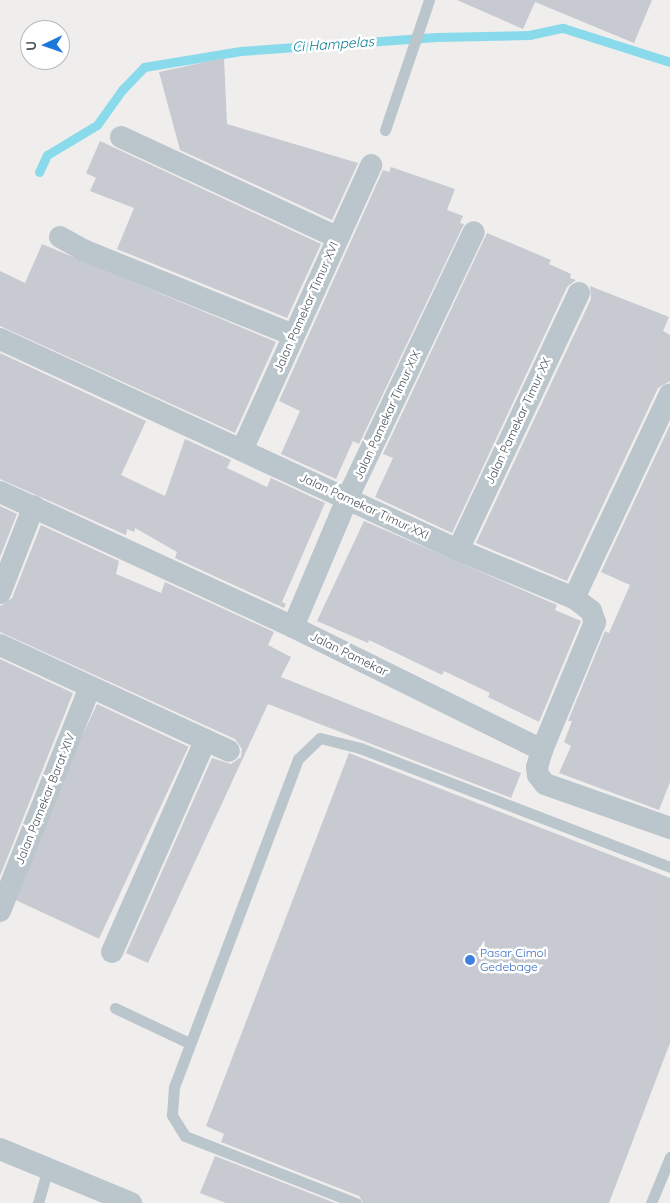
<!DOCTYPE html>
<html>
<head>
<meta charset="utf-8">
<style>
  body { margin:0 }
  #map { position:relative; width:670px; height:1203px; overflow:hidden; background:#f0eded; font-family:Quicksand,sans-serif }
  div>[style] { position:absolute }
  .stream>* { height:9px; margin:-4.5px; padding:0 4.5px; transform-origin:4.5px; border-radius:4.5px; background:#89daea }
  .building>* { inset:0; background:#c7cad0; transform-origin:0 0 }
  .service>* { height:11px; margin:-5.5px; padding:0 5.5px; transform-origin:5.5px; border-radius:5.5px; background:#bbc5cc }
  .minor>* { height:22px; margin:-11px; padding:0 11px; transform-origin:11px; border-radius:11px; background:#bbc5cc }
  .dots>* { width:14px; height:14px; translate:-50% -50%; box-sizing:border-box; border:2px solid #fff; border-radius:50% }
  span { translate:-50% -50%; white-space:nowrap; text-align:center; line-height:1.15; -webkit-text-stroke:5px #fff; paint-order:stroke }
  .street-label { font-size:12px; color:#46515a }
  .shop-label { font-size:12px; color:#366cbe }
  .left { translate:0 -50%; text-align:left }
  .water-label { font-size:14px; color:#0f8095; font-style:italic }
  .north { position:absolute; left:20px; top:20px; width:50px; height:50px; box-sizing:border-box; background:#fff; border:1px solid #b5b9bd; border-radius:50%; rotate:267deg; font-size:14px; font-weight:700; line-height:20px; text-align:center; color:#46515a }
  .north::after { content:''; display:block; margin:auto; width:18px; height:22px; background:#1c79da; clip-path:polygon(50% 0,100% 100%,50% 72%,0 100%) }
</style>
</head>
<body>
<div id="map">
  <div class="stream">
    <i style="left:39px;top:172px;width:19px;rotate:-65deg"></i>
    <i style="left:47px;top:155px;width:58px;rotate:-31deg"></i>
    <i style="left:97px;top:125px;width:43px;rotate:-54.5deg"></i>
    <i style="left:122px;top:90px;width:32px;rotate:-46deg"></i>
    <i style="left:144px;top:67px;width:98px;rotate:-9.4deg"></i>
    <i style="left:241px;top:51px;width:196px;rotate:-4.1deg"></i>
    <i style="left:436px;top:37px;width:93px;rotate:-1.2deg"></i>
    <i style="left:529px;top:35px;width:35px;rotate:-12deg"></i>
    <i style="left:563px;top:28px;width:112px;rotate:17.6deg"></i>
  </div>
  <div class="building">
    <i style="clip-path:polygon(457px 0,652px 0,634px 43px,535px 2px,523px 29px)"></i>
    <i style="clip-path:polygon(224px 58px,227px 124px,358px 163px,332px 220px,180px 150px,159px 72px)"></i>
    <i style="clip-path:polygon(100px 141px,321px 244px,287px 318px,117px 249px,134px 208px,90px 191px,96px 178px,86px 173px)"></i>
    <i style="clip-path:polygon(391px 167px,455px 189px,447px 210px,463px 216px,460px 223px,464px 224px,359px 444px,353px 441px,336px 479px,281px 454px,300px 411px,279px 401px,383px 170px,389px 172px)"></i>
    <i style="clip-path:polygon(487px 233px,551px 260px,549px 264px,571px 274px,570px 278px,576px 280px,567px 287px,452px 533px,375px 497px,393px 458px,383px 454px)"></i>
    <i style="clip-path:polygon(42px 244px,276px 342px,235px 433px,0 326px,0 271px,25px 283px)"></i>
    <i style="clip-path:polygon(590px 286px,669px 317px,663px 331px,670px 335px,670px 381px,658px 388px,567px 581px,476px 543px,591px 299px)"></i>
    <i style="clip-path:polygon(0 353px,146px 421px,121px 475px,165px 496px,185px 439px,231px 460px,227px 468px,267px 487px,271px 478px,325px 503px,282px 602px,286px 604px,284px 608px,175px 558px,177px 552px,135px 528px,134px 532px,127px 529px,126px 535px,0 479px)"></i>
    <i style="clip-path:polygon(670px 425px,670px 782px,659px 810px,559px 773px,571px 746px,564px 742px,572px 721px,568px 721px,605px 631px,609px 633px,630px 585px,601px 572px)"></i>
    <i style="clip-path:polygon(0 506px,17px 514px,0 557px)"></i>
    <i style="clip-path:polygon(364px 521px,557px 605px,555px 610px,581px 621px,539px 722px,488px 697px,490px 693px,444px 671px,442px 675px,369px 640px,368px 643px,317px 621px)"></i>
    <i style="clip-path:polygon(41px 525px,119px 561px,116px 574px,161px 593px,165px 582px,274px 632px,268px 645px,291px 657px,281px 677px,521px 773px,511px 798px,268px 704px,148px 963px,126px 953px,212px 758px,231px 764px,241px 757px,242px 749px,235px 739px,0 632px,0 606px,12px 598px)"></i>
    <i style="clip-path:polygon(0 659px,73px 693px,0 876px)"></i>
    <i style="left:97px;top:704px;width:101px;height:212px;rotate:25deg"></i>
    <i style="clip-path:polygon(349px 753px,670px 878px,670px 1043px,609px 1203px,363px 1203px,359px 1196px,221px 1142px,224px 1134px,206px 1126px)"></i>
    <i style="clip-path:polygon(215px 1156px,335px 1203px,226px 1203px,200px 1193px)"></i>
  </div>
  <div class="service">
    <i style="left:385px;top:130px;width:137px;rotate:-71.3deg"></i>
    <i style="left:115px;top:1008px;width:82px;rotate:25.3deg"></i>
    <i style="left:38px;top:1203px;width:35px;rotate:-74deg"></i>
    <i style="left:356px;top:1203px;width:184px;rotate:-158.6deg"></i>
    <i style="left:185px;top:1136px;width:25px;rotate:-122deg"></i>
    <i style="left:172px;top:1115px;width:28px;rotate:-86deg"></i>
    <i style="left:174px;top:1087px;width:351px;rotate:-69.3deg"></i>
    <i style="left:298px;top:759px;width:30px;rotate:-44deg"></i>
    <i style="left:320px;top:738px;width:41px;rotate:14deg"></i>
    <i style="left:360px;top:748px;width:332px;rotate:21deg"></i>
    <i style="left:651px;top:1203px;width:50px;rotate:-67.6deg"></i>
  </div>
  <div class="minor">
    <i style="left:121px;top:137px;width:237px;rotate:24.9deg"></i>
    <i style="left:60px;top:237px;width:26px;rotate:29deg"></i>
    <i style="left:83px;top:250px;width:227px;rotate:22deg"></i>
    <i style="left:0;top:339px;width:504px;rotate:24.74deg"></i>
    <i style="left:458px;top:550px;width:126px;rotate:22.5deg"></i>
    <i style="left:574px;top:598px;width:21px;rotate:37deg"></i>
    <i style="left:591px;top:611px;width:12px;rotate:70deg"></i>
    <i style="left:595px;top:622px;width:139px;rotate:112.5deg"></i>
    <i style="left:242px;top:450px;width:313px;rotate:-65.6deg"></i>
    <i style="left:0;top:492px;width:323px;rotate:24.7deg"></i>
    <i style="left:293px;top:627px;width:278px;rotate:26.3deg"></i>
    <i style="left:542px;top:750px;width:18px;rotate:106deg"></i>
    <i style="left:537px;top:767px;width:8px;rotate:83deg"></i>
    <i style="left:538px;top:775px;width:11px;rotate:52deg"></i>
    <i style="left:545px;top:784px;width:133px;rotate:19.4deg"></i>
    <i style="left:458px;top:550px;width:284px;rotate:-64.8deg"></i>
    <i style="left:0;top:593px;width:93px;rotate:-68.7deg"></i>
    <i style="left:574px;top:598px;width:225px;rotate:-64.8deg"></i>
    <i style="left:293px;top:627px;width:141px;rotate:-67.1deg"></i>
    <i style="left:348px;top:497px;width:293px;rotate:-64.6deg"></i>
    <i style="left:0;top:645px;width:252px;rotate:24.8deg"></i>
    <i style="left:0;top:911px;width:241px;rotate:-68.1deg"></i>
    <i style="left:112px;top:952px;width:231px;rotate:-66.2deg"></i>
    <i style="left:0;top:1149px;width:142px;rotate:22.4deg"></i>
  </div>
  <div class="dots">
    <i style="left:470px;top:960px;background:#3f7fe0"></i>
  </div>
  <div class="street-label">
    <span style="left:306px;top:307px;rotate:-66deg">Jalan Pamekar Timur XVI</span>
    <span style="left:387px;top:415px;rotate:-65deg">Jalan Pamekar Timur XIX</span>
    <span style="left:518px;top:421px;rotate:-65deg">Jalan Pamekar Timur XX</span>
    <span style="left:364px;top:506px;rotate:25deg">Jalan Pamekar Timur XXI</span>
    <span style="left:349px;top:654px;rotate:26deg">Jalan Pamekar</span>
    <span style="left:45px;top:799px;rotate:-68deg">Jalan Pamekar Barat XIV</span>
  </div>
  <div class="shop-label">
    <span class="left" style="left:480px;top:960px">Pasar Cimol<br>Gedebage</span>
  </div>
  <div class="water-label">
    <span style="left:333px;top:44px;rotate:-4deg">Ci Hampelas</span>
  </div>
  <div class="north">U</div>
</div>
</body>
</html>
